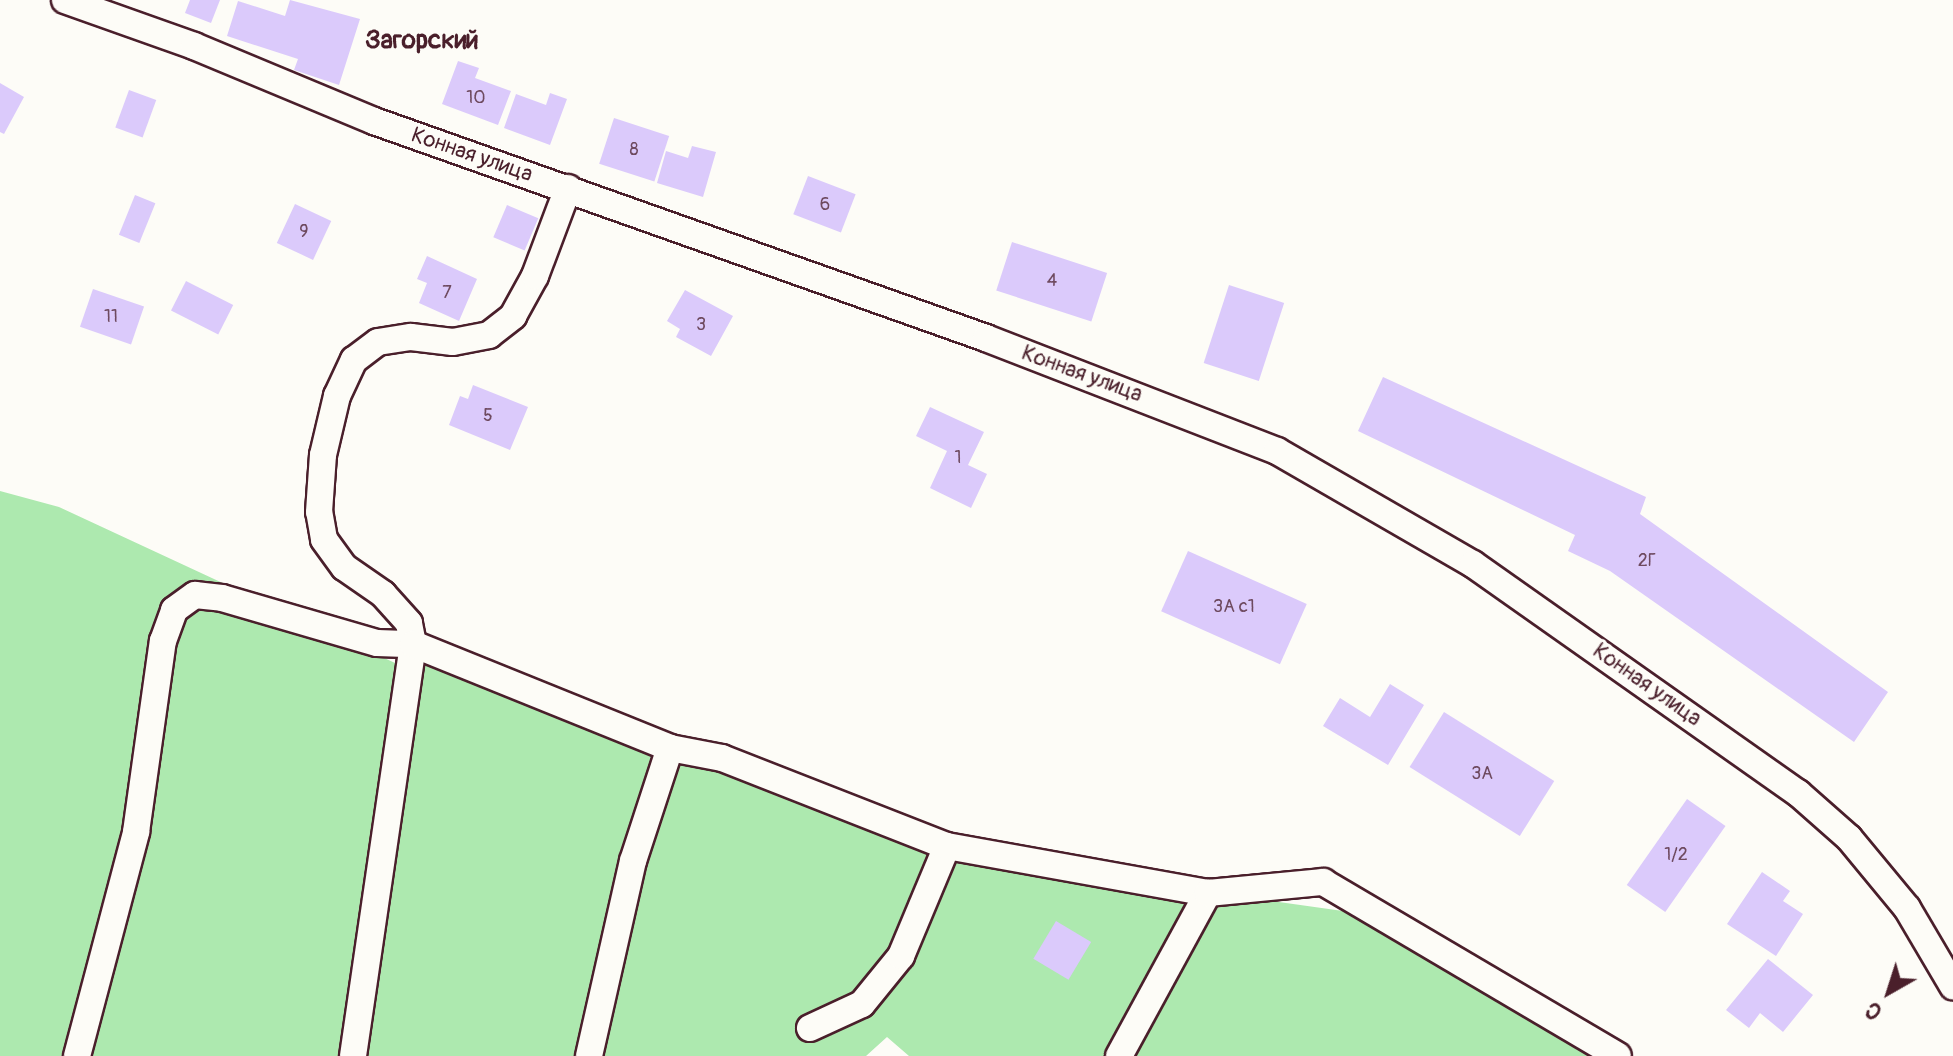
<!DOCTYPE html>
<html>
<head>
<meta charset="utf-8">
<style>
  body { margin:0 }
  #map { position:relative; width:1953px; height:1056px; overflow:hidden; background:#fdfcf7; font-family:Pangolin,sans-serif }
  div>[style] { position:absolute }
  .green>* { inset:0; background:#ade9af }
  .building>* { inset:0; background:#dbcafb; transform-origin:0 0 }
  .roads { filter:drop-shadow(2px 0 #4a1f2b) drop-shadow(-2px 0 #4a1f2b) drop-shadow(0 2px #4a1f2b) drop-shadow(0 -2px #4a1f2b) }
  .street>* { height:26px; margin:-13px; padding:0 13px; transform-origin:13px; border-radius:13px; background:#fdfcf7 }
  span { translate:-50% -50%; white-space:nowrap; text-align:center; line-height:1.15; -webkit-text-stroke:6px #fdfcf7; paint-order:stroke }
  .number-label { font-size:18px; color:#6e4a5f }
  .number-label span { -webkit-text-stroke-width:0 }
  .street-label { font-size:22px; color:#4a1f2b }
  .quarter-label { font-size:26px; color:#4a1f2b; font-weight:700 }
  .north { position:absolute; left:1849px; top:952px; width:80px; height:80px; -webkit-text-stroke:6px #fdfcf7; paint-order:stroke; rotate:219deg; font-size:22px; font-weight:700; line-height:32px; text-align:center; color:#4a1f2b }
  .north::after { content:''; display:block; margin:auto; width:28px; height:36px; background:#4a1f2b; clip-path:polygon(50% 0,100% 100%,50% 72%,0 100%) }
</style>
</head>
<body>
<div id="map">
  <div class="green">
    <i style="clip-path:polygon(0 491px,59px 507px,395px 663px,426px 659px,718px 766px,936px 854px,1343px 911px,1601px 1056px,909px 1056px,887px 1037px,866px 1056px,0 1056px)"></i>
  </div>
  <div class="building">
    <i style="clip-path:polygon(190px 0,220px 0,211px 23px,185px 13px)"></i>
    <i style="clip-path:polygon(290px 0,360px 19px,339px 85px,294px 70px,298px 59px,227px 36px,238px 1px,285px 16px)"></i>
    <i style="clip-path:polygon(458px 61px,479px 68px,475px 78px,511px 91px,498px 125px,442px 104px)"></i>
    <i style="clip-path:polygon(0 83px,24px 97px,4px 134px,0 132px)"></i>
    <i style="left:129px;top:90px;width:29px;height:40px;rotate:20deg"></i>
    <i style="clip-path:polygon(550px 93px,567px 99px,550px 145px,504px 128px,516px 94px,546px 105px)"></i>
    <i style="left:614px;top:118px;width:58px;height:48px;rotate:18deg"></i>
    <i style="clip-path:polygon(692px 146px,716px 152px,703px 197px,657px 183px,666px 151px,688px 158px)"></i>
    <i style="left:808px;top:176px;width:51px;height:41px;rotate:21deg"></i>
    <i style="left:135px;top:195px;width:22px;height:43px;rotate:22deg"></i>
    <i style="left:295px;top:204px;width:40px;height:43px;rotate:25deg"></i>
    <i style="left:507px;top:205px;width:34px;height:35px;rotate:23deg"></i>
    <i style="left:1012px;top:242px;width:100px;height:51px;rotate:18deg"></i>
    <i style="clip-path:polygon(427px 256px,477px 279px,459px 321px,419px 303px,427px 283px,417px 279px)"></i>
    <i style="left:186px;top:281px;width:53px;height:33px;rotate:27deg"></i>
    <i style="left:1229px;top:285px;width:58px;height:82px;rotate:18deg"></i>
    <i style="left:93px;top:289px;width:54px;height:40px;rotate:19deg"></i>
    <i style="clip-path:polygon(685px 290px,733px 316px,711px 356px,676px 337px,680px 329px,667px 321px)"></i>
    <i style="clip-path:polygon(1383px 377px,1646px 497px,1640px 514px,1888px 692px,1854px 742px,1610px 571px,1568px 551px,1575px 535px,1358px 431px)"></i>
    <i style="clip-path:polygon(473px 385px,528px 407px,510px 450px,449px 425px,460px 396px,468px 399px)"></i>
    <i style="clip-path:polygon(930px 407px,984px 432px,968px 465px,987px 474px,971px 508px,930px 488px,947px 451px,916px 436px)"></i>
    <i style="left:1188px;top:551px;width:130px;height:66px;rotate:24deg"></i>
    <i style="clip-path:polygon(1390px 684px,1424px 705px,1388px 765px,1323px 726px,1340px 698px,1370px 717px)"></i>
    <i style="left:1444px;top:712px;width:130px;height:65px;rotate:32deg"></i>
    <i style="left:1687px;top:799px;width:47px;height:105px;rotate:35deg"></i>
    <i style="clip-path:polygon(1762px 872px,1790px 891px,1783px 901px,1803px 914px,1776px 956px,1727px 924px)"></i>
    <i style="left:1056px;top:921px;width:41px;height:44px;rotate:31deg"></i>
    <i style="clip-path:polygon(1768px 959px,1813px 995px,1783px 1032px,1760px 1013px,1749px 1028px,1726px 1010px)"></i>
  </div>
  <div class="roads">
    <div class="street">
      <i style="left:65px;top:0;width:137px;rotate:19.6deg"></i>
      <i style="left:194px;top:46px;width:195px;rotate:22.6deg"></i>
      <i style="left:374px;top:121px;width:649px;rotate:19.52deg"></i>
      <i style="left:986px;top:338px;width:312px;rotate:21.2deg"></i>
      <i style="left:1277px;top:451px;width:226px;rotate:30deg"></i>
      <i style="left:1473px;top:564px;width:398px;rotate:35.2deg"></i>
      <i style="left:1798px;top:793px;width:68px;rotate:41.4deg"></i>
      <i style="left:1849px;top:838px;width:91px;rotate:50.4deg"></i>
      <i style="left:1907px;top:908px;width:91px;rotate:59.5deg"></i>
      <i style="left:810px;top:1028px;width:57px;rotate:-24.8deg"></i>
      <i style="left:862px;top:1004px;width:62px;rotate:-50.9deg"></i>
      <i style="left:901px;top:956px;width:119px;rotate:-67.3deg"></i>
      <i style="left:947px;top:846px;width:265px;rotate:10.2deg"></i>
      <i style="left:77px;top:1056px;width:232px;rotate:-75.2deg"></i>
      <i style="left:136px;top:832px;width:193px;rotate:-82deg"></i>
      <i style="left:163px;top:641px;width:33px;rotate:-70deg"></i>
      <i style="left:174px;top:610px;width:26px;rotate:-36deg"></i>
      <i style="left:195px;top:595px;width:27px;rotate:6deg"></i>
      <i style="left:222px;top:598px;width:161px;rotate:16.2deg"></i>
      <i style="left:377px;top:643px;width:36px;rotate:2deg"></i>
      <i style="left:413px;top:644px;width:21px;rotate:-101deg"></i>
      <i style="left:409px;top:623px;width:39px;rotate:-132deg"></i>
      <i style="left:383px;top:594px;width:47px;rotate:-145.3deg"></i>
      <i style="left:344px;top:567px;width:34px;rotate:-126deg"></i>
      <i style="left:324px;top:539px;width:27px;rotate:-100deg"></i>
      <i style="left:319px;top:512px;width:57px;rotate:-86deg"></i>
      <i style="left:323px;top:455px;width:61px;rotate:-76.7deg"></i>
      <i style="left:337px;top:396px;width:40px;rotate:-65deg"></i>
      <i style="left:354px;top:360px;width:30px;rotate:-37deg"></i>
      <i style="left:378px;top:342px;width:33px;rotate:-9deg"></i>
      <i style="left:411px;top:337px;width:42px;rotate:6.8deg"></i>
      <i style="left:453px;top:342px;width:37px;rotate:-11deg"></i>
      <i style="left:489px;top:335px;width:31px;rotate:-38deg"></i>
      <i style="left:513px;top:316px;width:46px;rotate:-61.2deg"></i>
      <i style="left:535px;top:276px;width:94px;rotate:-69.4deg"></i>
      <i style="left:353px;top:1056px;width:416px;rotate:-81.7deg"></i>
      <i style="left:413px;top:644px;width:277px;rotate:22deg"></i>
      <i style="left:589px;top:1056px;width:200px;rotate:-77.3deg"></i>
      <i style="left:633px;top:861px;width:119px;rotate:-71.9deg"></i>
      <i style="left:670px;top:748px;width:53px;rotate:10.9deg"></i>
      <i style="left:722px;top:758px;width:242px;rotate:21.4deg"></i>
      <i style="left:1119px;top:1056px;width:186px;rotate:-61.4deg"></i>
      <i style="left:1208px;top:893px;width:116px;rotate:-5.5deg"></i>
      <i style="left:1323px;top:882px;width:342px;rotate:30.5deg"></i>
    </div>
  </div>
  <div class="number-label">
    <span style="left:476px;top:98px">10</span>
    <span style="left:634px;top:150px">8</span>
    <span style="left:825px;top:205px">6</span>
    <span style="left:304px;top:232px">9</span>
    <span style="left:1052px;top:281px">4</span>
    <span style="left:447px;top:293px">7</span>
    <span style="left:111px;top:317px">11</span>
    <span style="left:701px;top:325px">3</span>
    <span style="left:488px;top:416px">5</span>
    <span style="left:958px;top:458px">1</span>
    <span style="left:1647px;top:561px">2Г</span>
    <span style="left:1234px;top:607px">3А с1</span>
    <span style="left:1482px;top:774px">3А</span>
    <span style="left:1676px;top:855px">1/2</span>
  </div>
  <div class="street-label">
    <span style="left:472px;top:155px;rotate:19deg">Конная улица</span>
    <span style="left:1082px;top:374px;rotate:20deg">Конная улица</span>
    <span style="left:1647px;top:685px;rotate:35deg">Конная улица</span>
  </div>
  <div class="quarter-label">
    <span style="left:422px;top:41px">Загорский</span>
  </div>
  <div class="north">С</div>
</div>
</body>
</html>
